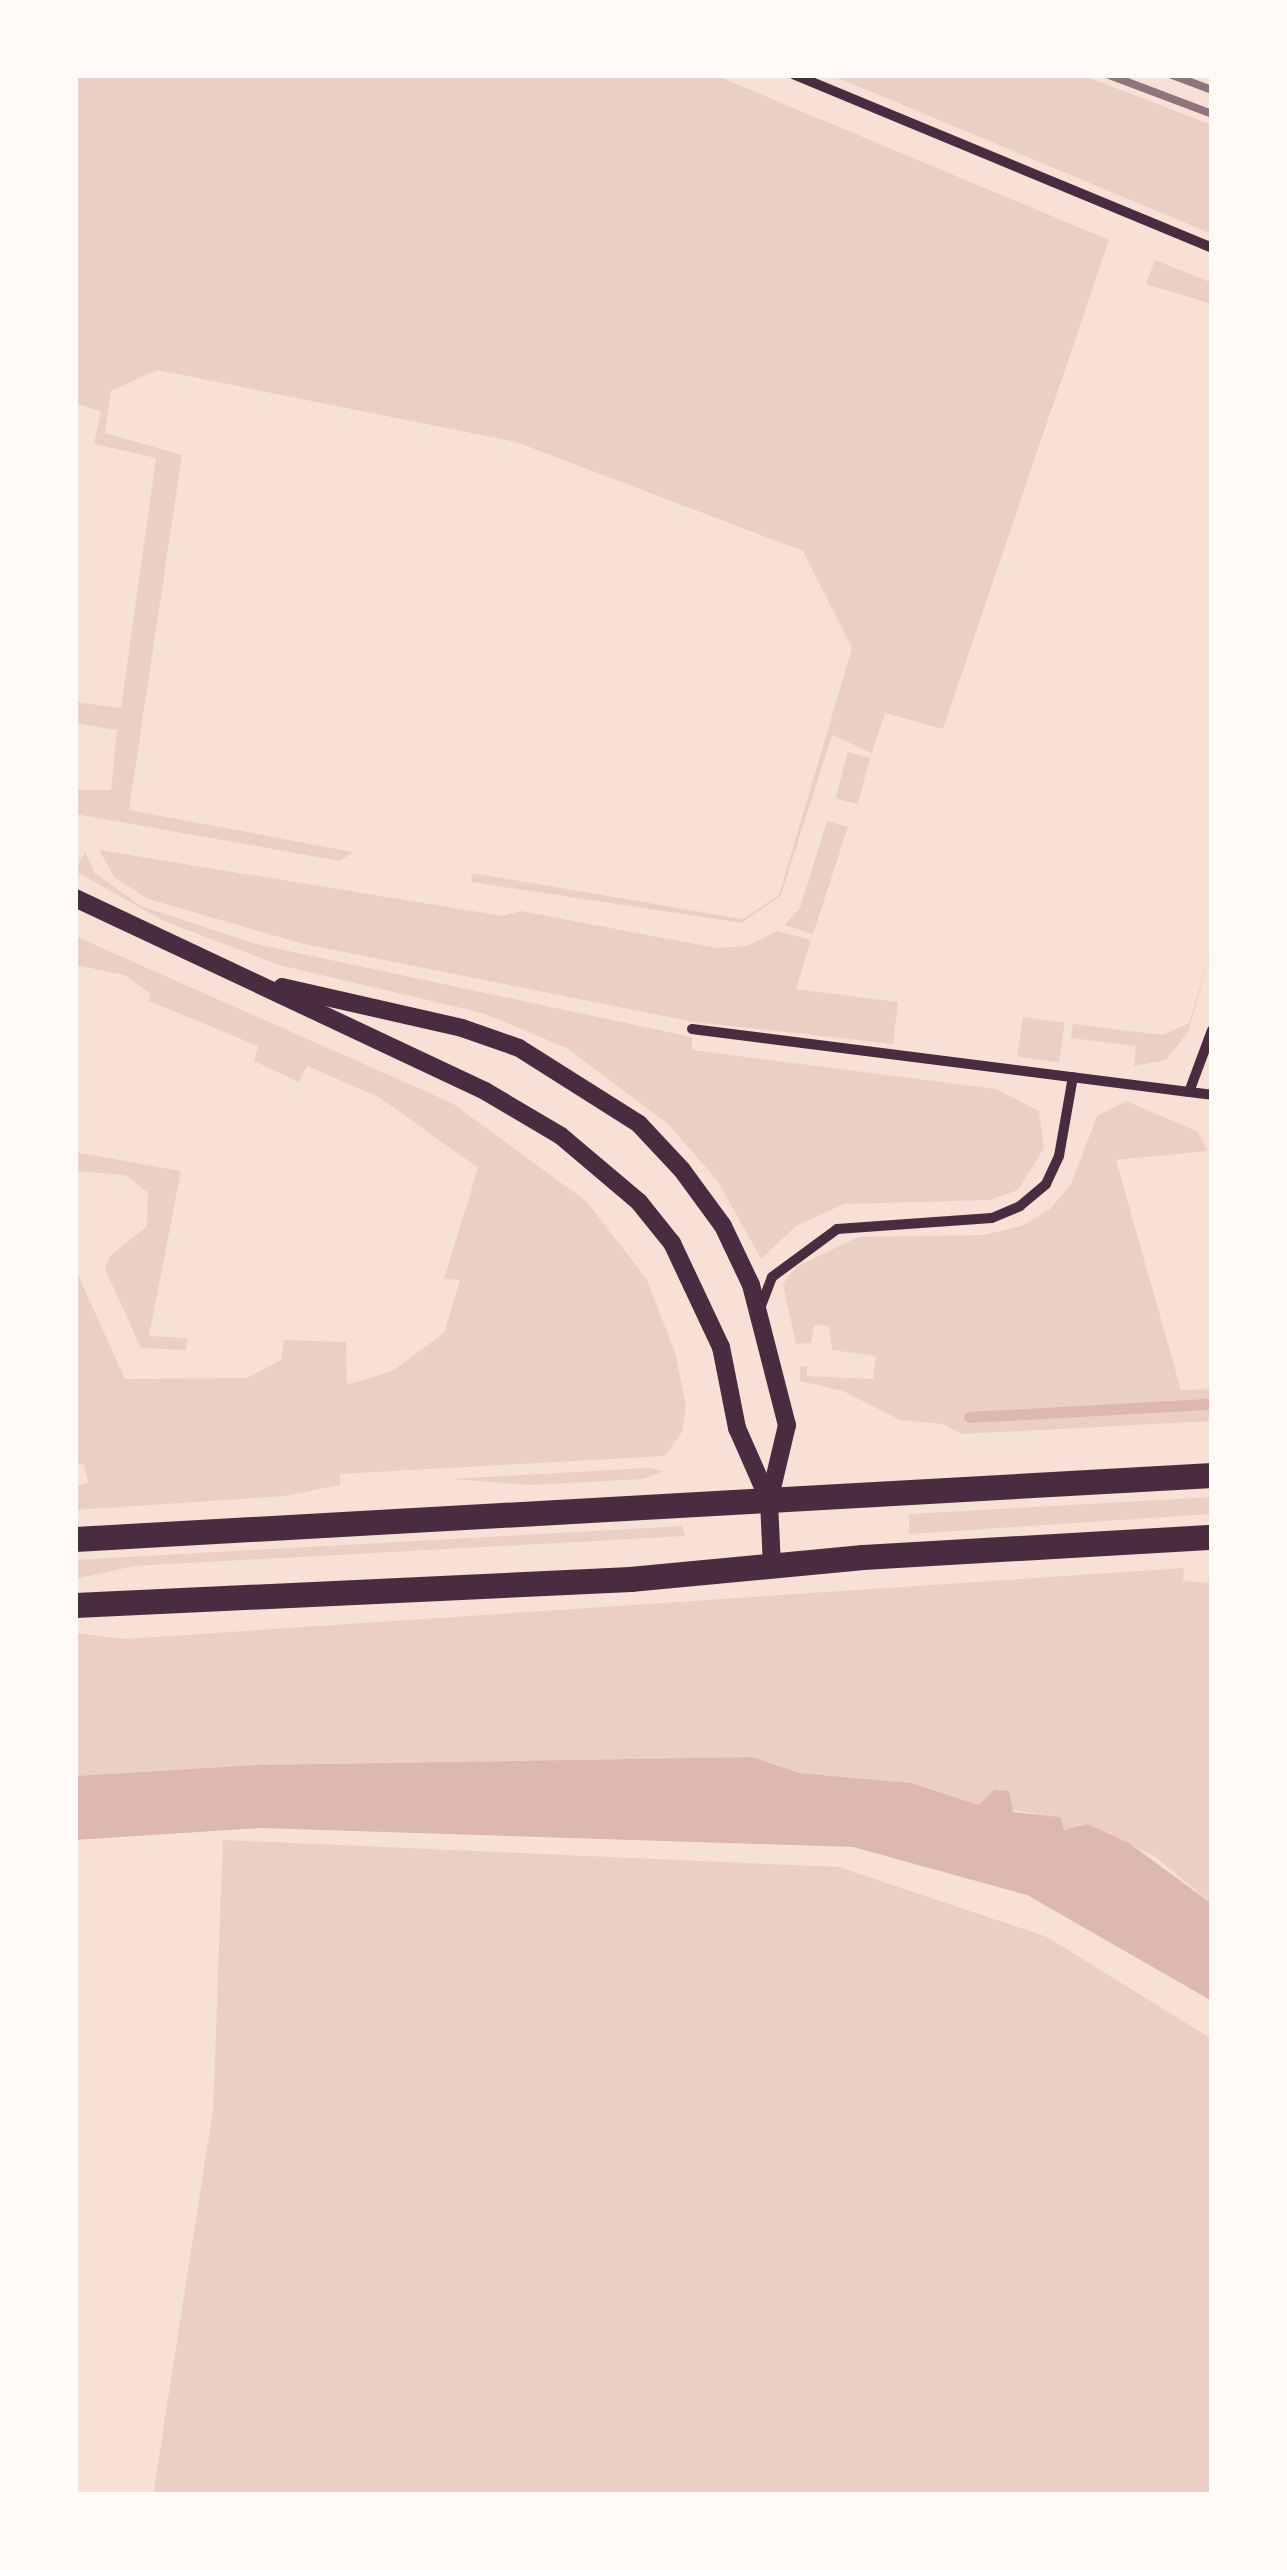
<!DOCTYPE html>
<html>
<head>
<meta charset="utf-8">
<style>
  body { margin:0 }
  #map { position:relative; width:1287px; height:2570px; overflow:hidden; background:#f7e1d7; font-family:"PT Serif",serif }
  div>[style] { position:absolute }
  .green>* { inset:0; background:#ebcfc5; transform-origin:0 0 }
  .water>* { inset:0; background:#dcb8b0 }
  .stream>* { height:11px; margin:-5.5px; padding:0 5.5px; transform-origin:5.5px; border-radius:5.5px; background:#dcb8b0 }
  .minor>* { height:10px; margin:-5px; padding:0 5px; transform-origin:5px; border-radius:5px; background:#4a2c40 }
  .tertiary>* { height:18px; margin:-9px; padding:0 9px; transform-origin:9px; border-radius:9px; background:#4a2c40 }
  .primary>* { height:25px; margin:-12.5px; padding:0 12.5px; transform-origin:12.5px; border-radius:12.5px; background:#4a2c40 }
  .rail>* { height:8px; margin:-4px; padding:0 4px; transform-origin:4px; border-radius:4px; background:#8f747c }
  span { translate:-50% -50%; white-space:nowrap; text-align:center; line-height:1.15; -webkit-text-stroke:10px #fffaf5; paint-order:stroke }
  .frame { position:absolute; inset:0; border:78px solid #fffaf5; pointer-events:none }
</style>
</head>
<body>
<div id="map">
  <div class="green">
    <i style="clip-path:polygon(75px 75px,715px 75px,1109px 240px,943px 729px,885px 713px,872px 753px,832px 735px,781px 895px,742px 923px,471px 882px,472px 873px,743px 919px,779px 895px,852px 648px,803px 551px,516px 442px,157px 370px,111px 391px,105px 433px,182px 455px,129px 810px,353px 852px,340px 861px,75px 814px,75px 790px,111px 790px,117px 730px,75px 723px,75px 702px,121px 708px,156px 458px,94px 444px,101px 412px,75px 403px)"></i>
    <i style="clip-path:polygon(831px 75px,1082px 75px,1212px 125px,1212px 234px)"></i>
    <i style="clip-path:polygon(1155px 260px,1212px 283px,1212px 304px,1146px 284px)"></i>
    <i style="left:848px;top:752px;width:23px;height:48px;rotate:15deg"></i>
    <i style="clip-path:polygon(827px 821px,848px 827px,813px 934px,784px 925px,800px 908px)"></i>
    <i style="clip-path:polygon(99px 850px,503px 916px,521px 911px,716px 948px,747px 946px,777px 931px,811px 940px,796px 989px,898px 1002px,893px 1044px,694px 1022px,300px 943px,148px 899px,114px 877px)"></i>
    <i style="clip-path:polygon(85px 852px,95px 873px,141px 906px,256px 944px,692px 1037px,692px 1050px,996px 1089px,1039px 1111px,1044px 1148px,1018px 1190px,990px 1200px,844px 1204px,796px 1226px,761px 1259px,717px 1180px,667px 1123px,567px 1048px,482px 1013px,279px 965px,164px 921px,75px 871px)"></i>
    <i style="clip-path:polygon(75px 936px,452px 1103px,586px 1201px,646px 1278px,675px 1352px,686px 1406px,682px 1432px,665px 1456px,340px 1474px,340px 1485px,285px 1496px,75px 1510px,75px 1487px,88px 1482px,84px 1464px,75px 1464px,75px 1268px,125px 1379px,247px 1378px,281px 1360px,284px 1340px,346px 1342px,347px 1384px,364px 1380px,394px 1370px,444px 1333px,460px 1280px,444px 1279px,478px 1168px,379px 1097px,307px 1066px,299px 1082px,254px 1061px,258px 1046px,149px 1001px,150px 993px,125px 975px,75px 965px)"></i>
    <i style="clip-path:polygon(1212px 948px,1188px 1032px,1166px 1060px,1134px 1066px,1136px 1046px,1071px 1038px,1073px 1024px,1163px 1035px,1189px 1023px)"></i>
    <i style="left:1023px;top:1017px;width:42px;height:40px;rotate:8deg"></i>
    <i style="clip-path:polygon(1126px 1101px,1197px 1131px,1208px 1151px,1116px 1160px,1181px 1390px,1212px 1389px,1212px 1421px,962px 1434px,943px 1424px,900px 1420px,843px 1391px,800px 1381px,800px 1366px,807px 1366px,807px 1376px,873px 1379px,876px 1356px,832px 1350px,829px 1326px,814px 1325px,811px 1343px,796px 1344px,783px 1284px,796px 1267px,858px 1237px,983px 1235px,1022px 1226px,1050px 1209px,1071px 1184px,1097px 1116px)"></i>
    <i style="clip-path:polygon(75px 1152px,181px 1171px,149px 1336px,187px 1338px,186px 1350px,141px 1348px,105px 1269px,111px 1255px,147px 1226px,148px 1193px,126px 1175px,75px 1171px)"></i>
    <i style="clip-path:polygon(648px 1468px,664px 1471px,642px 1479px,530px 1485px,451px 1479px)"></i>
    <i style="clip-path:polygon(1212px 1497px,1212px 1514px,909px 1534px,909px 1514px)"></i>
    <i style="clip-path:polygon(682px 1526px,685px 1536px,134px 1566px,75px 1579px,75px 1560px)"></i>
    <i style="clip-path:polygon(1184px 1568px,1183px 1581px,1212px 1583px,1212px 1904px,1154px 1856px,1087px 1824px,1063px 1830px,1059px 1817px,979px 1805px,911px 1783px,799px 1773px,752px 1757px,257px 1765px,75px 1776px,75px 1633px,125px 1639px)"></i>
    <i style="clip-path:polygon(223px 1840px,839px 1867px,1047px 1937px,1212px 2039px,1212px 2495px,153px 2495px,213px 2110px)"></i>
  </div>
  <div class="water">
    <i style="clip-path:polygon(752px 1757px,799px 1773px,911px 1783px,979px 1805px,994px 1790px,1009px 1791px,1013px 1812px,1060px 1817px,1064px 1830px,1087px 1824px,1129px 1843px,1212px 1904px,1212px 2001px,1027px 1895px,853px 1847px,260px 1828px,75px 1840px,75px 1776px,257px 1765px)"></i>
  </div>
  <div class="stream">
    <i style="left:969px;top:1417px;width:243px;rotate:-3.1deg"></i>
  </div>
  <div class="minor">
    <i style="left:795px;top:75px;width:451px;rotate:22.5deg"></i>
    <i style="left:692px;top:1029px;width:501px;rotate:7.22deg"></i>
    <i style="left:1189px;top:1092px;width:66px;rotate:-69.6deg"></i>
    <i style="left:1189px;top:1092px;width:23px;rotate:7deg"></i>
    <i style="left:759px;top:1311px;width:36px;rotate:-69deg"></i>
    <i style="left:772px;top:1277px;width:81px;rotate:-36.4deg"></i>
    <i style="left:837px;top:1229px;width:155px;rotate:-4.1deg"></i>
    <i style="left:992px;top:1218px;width:30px;rotate:-23deg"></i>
    <i style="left:1020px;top:1206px;width:34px;rotate:-40deg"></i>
    <i style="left:1046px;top:1184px;width:31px;rotate:-65deg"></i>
    <i style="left:1059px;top:1156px;width:80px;rotate:-80deg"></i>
  </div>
  <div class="tertiary">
    <i style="left:75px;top:898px;width:453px;rotate:25.2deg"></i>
    <i style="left:485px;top:1091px;width:88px;rotate:30.6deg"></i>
    <i style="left:561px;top:1136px;width:102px;rotate:40.2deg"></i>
    <i style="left:639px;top:1202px;width:53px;rotate:51.2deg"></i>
    <i style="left:672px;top:1243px;width:115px;rotate:64.8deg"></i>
    <i style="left:721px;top:1347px;width:83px;rotate:78.8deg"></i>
    <i style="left:737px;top:1428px;width:80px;rotate:66.3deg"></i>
    <i style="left:282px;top:987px;width:185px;rotate:12.8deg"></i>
    <i style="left:462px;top:1028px;width:60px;rotate:19.3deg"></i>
    <i style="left:519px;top:1048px;width:142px;rotate:32.3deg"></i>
    <i style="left:639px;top:1124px;width:63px;rotate:46.9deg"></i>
    <i style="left:682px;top:1170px;width:69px;rotate:53.8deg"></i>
    <i style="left:723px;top:1226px;width:65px;rotate:64.6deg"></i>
    <i style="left:751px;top:1285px;width:145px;rotate:75.6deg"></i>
    <i style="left:787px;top:1425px;width:78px;rotate:103.3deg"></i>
    <i style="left:769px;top:1501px;width:65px;rotate:87.4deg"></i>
  </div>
  <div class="primary">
    <i style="left:75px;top:1539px;width:1139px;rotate:-3.22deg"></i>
    <i style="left:75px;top:1605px;width:556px;rotate:-2.68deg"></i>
    <i style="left:630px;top:1579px;width:234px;rotate:-5.4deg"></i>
    <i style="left:863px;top:1557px;width:350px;rotate:-3.3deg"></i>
  </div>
  <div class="rail">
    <i style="left:1109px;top:75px;width:110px;rotate:20.7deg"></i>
    <i style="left:1172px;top:75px;width:43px;rotate:20.6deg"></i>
  </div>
  <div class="frame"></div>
</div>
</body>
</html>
